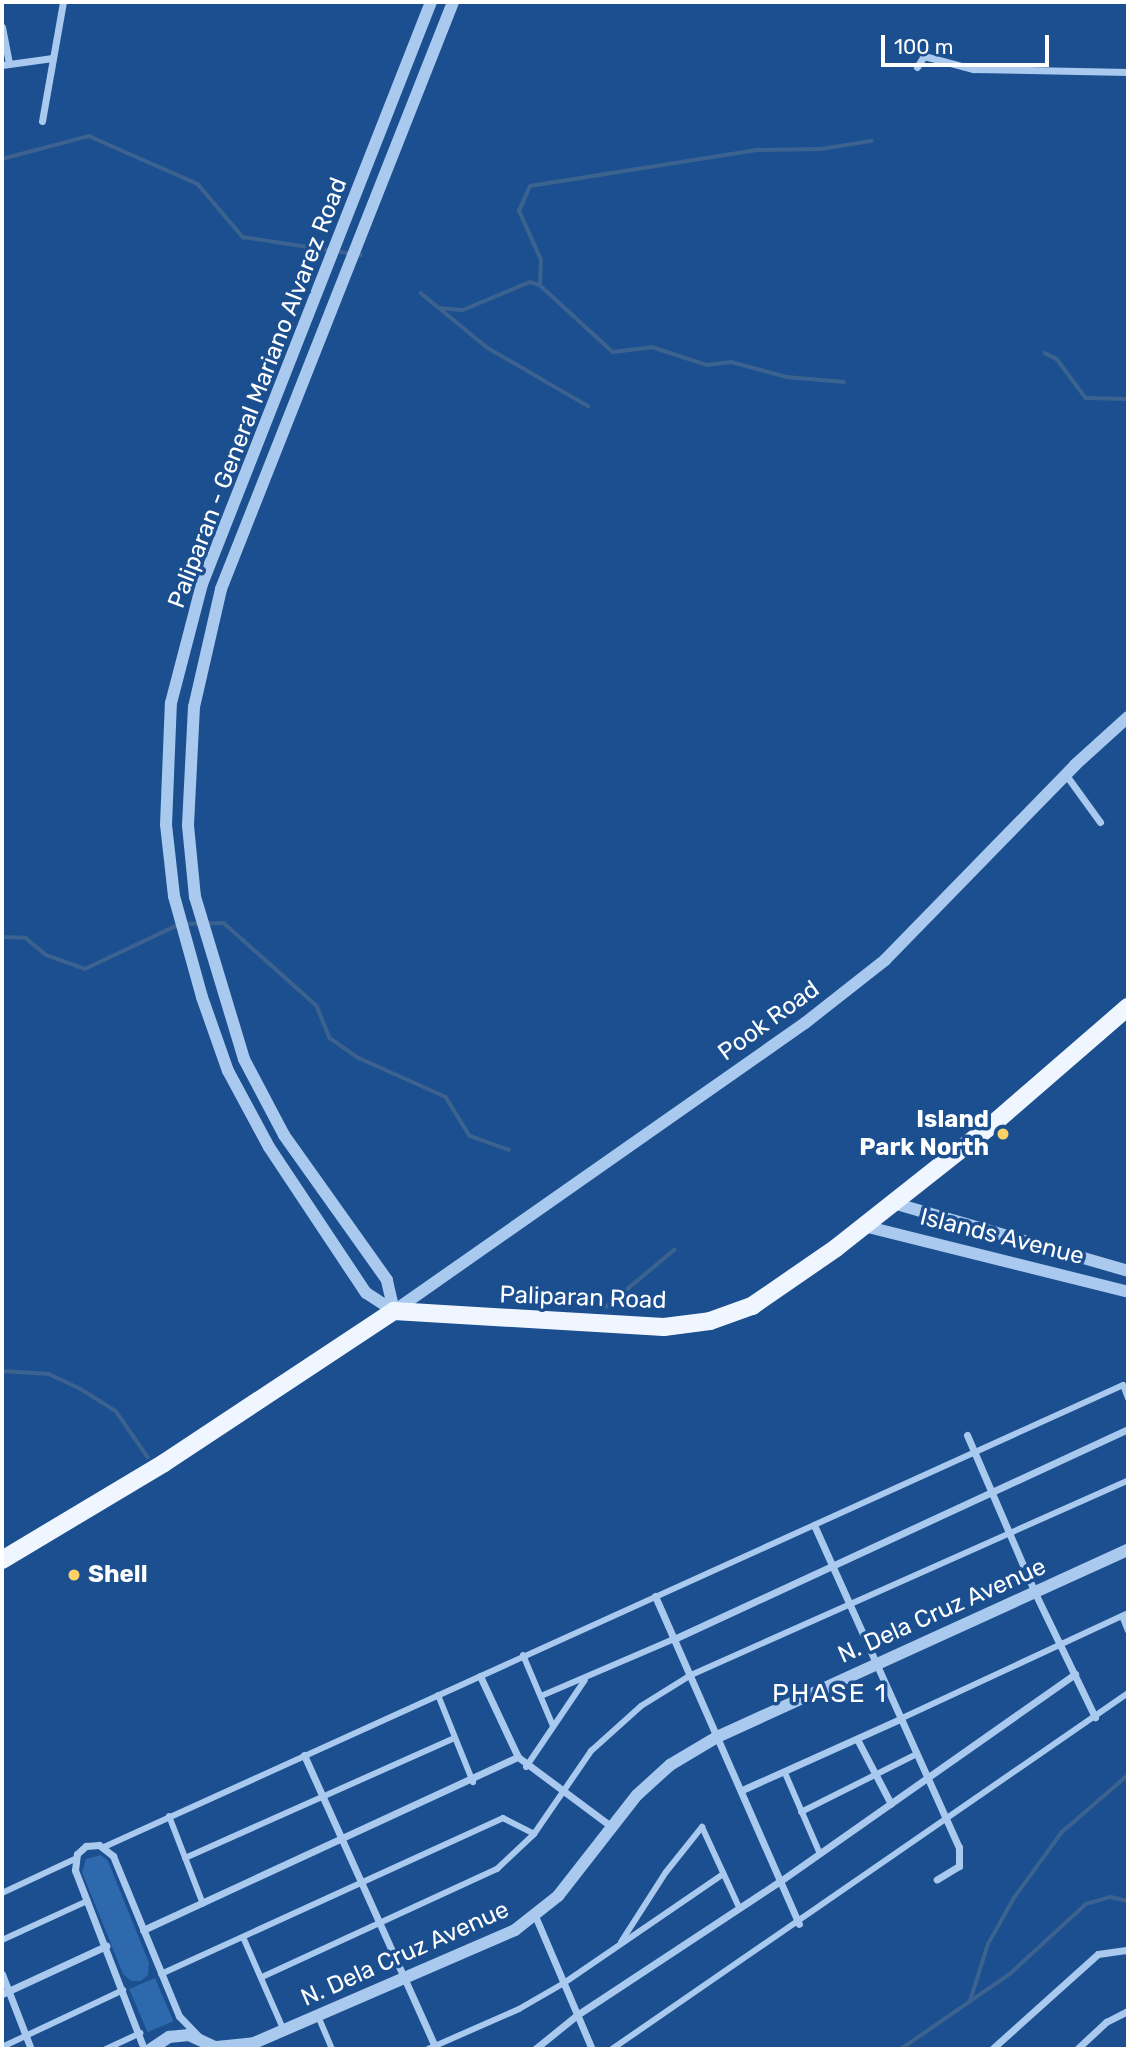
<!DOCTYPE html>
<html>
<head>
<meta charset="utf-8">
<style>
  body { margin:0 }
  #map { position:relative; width:1130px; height:2051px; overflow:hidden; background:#1b4f8f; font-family:Rubik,sans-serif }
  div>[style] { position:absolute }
  .green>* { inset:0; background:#2e69ad; transform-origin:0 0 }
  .stream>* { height:3.5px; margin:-1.75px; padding:0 1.75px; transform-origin:1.75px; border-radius:1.75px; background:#3c6290 }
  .pedestrian>* { height:6px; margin:-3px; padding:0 3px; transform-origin:3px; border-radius:3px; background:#a9c9ee }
  .minor>* { height:7px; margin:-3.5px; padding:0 3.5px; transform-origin:3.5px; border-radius:3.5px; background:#a9c9ee }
  .tertiary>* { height:12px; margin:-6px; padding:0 6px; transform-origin:6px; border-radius:6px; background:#a9c9ee }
  .primary>* { height:18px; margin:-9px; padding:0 9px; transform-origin:9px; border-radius:9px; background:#f0f6ff }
  .dots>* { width:19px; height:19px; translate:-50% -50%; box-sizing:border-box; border:4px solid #1b4f8f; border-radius:50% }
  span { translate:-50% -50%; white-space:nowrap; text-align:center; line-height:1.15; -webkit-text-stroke:7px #1b4f8f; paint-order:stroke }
  .street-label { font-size:24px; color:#fff }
  .poi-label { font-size:24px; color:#fff; font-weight:700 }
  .right { translate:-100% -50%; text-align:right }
  .left { translate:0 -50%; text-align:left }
  .neighbourhood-label { font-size:26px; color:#fff; letter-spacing:2px }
  .frame { position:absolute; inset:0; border:4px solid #fff; pointer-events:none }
  .scale { position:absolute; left:881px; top:35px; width:168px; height:32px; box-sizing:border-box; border:4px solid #fff; border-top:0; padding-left:9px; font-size:21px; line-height:24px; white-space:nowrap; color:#fff; -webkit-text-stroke:5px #1b4f8f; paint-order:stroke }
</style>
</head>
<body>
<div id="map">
  <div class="green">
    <i style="clip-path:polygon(101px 1855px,108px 1861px,149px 1963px,148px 1975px,141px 1981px,131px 1981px,123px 1974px,82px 1872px,86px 1859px)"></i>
    <i style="left:155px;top:1978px;width:47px;height:28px;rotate:67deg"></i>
  </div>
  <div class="stream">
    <i style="left:2px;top:159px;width:90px;rotate:-14.8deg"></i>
    <i style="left:89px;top:136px;width:119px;rotate:23.8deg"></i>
    <i style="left:198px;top:184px;width:70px;rotate:49.7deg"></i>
    <i style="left:243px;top:237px;width:119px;rotate:8.7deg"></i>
    <i style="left:540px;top:285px;width:25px;rotate:-88deg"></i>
    <i style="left:541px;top:260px;width:54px;rotate:-114.2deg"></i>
    <i style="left:519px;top:211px;width:27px;rotate:-66deg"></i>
    <i style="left:530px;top:186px;width:231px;rotate:-9deg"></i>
    <i style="left:758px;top:150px;width:63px;rotate:-0.9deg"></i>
    <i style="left:821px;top:149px;width:51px;rotate:-9.1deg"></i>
    <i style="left:421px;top:293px;width:87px;rotate:39.4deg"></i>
    <i style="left:488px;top:348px;width:116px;rotate:30.1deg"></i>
    <i style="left:439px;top:308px;width:24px;rotate:5deg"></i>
    <i style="left:463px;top:310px;width:73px;rotate:-22.7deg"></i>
    <i style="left:530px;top:282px;width:10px;rotate:17deg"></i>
    <i style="left:540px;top:285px;width:99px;rotate:42.5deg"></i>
    <i style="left:613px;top:352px;width:39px;rotate:-7deg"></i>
    <i style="left:652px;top:347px;width:58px;rotate:18.1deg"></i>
    <i style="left:707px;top:365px;width:24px;rotate:-7deg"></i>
    <i style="left:731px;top:362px;width:58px;rotate:15deg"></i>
    <i style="left:787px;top:377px;width:57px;rotate:5deg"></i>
    <i style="left:1045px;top:353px;width:13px;rotate:27deg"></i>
    <i style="left:1057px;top:359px;width:49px;rotate:53.4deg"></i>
    <i style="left:1086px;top:398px;width:42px;rotate:1.4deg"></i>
    <i style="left:2px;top:937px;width:24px;rotate:2deg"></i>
    <i style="left:26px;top:938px;width:26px;rotate:40deg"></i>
    <i style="left:46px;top:955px;width:41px;rotate:19.7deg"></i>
    <i style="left:85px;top:969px;width:105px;rotate:-25.3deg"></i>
    <i style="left:180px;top:924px;width:44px;rotate:-1.3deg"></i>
    <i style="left:224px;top:923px;width:125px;rotate:41.7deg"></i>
    <i style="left:317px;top:1006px;width:35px;rotate:68deg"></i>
    <i style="left:330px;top:1038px;width:35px;rotate:35deg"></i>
    <i style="left:359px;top:1058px;width:95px;rotate:24.1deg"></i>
    <i style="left:446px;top:1097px;width:46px;rotate:58.4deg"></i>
    <i style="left:470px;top:1136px;width:41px;rotate:19.7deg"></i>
    <i style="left:606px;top:1307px;width:89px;rotate:-40deg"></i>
    <i style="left:2px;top:1371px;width:47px;rotate:3.7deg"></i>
    <i style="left:49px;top:1374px;width:35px;rotate:25deg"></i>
    <i style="left:81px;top:1389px;width:41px;rotate:32.2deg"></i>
    <i style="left:116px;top:1411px;width:56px;rotate:55.2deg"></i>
    <i style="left:970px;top:2001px;width:60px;rotate:-72.5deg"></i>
    <i style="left:988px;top:1944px;width:53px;rotate:-60.5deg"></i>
    <i style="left:1014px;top:1898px;width:82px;rotate:-54deg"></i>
    <i style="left:1062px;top:1832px;width:87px;rotate:-40.8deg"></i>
    <i style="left:901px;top:2049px;width:134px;rotate:-34.6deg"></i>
    <i style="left:1011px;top:1973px;width:102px;rotate:-42.6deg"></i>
    <i style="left:1086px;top:1904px;width:26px;rotate:-16deg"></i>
    <i style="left:1111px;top:1897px;width:17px;rotate:13deg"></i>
  </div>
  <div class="pedestrian">
    <i style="left:1122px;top:1616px;width:16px;rotate:68deg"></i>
    <i style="left:523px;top:1655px;width:77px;rotate:67.1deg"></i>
    <i style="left:438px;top:1695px;width:94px;rotate:68.1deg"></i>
    <i style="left:541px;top:1696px;width:145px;rotate:-23.2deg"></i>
    <i style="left:900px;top:1719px;width:251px;rotate:-24.9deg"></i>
    <i style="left:526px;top:1767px;width:105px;rotate:-55.9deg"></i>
    <i style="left:785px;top:1773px;width:88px;rotate:66.6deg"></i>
    <i style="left:801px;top:1812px;width:130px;rotate:-26.6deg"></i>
    <i style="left:169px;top:1816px;width:94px;rotate:68.9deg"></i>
    <i style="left:104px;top:1847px;width:1119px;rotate:-24.39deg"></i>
    <i style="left:1123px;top:1385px;width:14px;rotate:69deg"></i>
    <i style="left:185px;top:1858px;width:295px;rotate:-24deg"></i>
    <i style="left:2px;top:1893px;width:81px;rotate:-25deg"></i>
    <i style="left:243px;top:1937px;width:103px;rotate:66.4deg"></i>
    <i style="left:2px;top:1940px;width:94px;rotate:-24.6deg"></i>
    <i style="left:621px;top:1942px;width:83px;rotate:-57.3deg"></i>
    <i style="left:666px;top:1872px;width:58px;rotate:-51.3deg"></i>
    <i style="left:702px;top:1827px;width:88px;rotate:65.2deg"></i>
    <i style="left:161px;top:1974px;width:376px;rotate:-24.5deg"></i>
    <i style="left:503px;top:1818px;width:35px;rotate:27deg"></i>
    <i style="left:262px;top:1977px;width:259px;rotate:-24.7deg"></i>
    <i style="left:497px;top:1869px;width:51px;rotate:-43.4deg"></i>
    <i style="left:534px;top:1834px;width:101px;rotate:-55.5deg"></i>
    <i style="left:591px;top:1751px;width:67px;rotate:-42deg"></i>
    <i style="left:641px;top:1706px;width:59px;rotate:-31.8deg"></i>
    <i style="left:691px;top:1675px;width:479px;rotate:-24deg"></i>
    <i style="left:318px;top:2016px;width:36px;rotate:67deg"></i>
    <i style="left:2px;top:2047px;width:134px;rotate:-25.2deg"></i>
    <i style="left:106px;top:2049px;width:38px;rotate:-25deg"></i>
    <i style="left:428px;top:2049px;width:99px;rotate:-23.7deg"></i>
    <i style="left:519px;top:2009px;width:52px;rotate:-30deg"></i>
    <i style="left:564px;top:1983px;width:193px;rotate:-34.4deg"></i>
    <i style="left:612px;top:2049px;width:627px;rotate:-34.6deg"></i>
  </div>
  <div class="minor">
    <i style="left:2px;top:27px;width:37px;rotate:79deg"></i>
    <i style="left:2px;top:65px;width:51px;rotate:-7.8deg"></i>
    <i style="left:917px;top:67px;width:13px;rotate:-58deg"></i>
    <i style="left:924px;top:56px;width:51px;rotate:14.9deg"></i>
    <i style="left:973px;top:69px;width:155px;rotate:1.1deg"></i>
    <i style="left:42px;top:121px;width:121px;rotate:-80deg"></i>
    <i style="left:1066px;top:775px;width:58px;rotate:54.1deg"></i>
    <i style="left:967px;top:1435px;width:172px;rotate:66.7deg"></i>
    <i style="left:1035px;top:1593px;width:138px;rotate:64.2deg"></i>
    <i style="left:814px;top:1525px;width:353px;rotate:65.8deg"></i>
    <i style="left:959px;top:1847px;width:19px;rotate:90deg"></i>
    <i style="left:959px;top:1866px;width:26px;rotate:149deg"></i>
    <i style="left:655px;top:1596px;width:358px;rotate:66.3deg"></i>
    <i style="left:674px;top:1639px;width:500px;rotate:-24.82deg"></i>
    <i style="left:480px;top:1676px;width:89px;rotate:64.9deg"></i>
    <i style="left:857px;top:1739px;width:73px;rotate:62.4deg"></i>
    <i style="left:304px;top:1755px;width:322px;rotate:65.8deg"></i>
    <i style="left:742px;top:1790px;width:173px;rotate:-24.2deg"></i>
    <i style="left:536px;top:1918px;width:142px;rotate:66.9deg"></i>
    <i style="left:143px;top:1930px;width:413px;rotate:-24.8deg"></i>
    <i style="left:518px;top:1757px;width:117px;rotate:36.7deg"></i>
    <i style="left:2px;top:1974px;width:80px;rotate:68.9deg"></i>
    <i style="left:2px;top:1994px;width:115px;rotate:-24.8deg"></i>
    <i style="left:144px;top:2049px;width:192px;rotate:-111.1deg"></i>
    <i style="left:75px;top:1870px;width:16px;rotate:-83deg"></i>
    <i style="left:77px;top:1854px;width:12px;rotate:-42deg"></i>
    <i style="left:86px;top:1846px;width:13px;rotate:-4deg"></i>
    <i style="left:99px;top:1845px;width:18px;rotate:38deg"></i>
    <i style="left:113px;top:1856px;width:173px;rotate:67.6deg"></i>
    <i style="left:179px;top:2016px;width:28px;rotate:46deg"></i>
    <i style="left:535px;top:2049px;width:54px;rotate:-39deg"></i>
    <i style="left:577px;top:2015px;width:242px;rotate:-33.4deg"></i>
    <i style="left:779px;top:1882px;width:362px;rotate:-35.1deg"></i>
    <i style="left:992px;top:2049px;width:142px;rotate:-41.9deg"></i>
    <i style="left:1098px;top:1954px;width:30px;rotate:-8deg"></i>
    <i style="left:1077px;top:2049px;width:40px;rotate:-43deg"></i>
    <i style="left:1106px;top:2022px;width:25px;rotate:-27deg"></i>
  </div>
  <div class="tertiary">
    <i style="left:893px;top:1203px;width:245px;rotate:16.1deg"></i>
    <i style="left:864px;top:1226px;width:272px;rotate:14deg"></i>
    <i style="left:394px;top:1311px;width:33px;rotate:-147deg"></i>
    <i style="left:366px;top:1293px;width:175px;rotate:-123.6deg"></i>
    <i style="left:269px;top:1147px;width:86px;rotate:-118.3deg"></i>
    <i style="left:228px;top:1071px;width:78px;rotate:-109.4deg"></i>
    <i style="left:202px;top:997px;width:105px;rotate:-105.5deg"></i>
    <i style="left:174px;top:896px;width:71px;rotate:-96.4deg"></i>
    <i style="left:166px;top:825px;width:122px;rotate:-87.7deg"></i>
    <i style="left:171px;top:703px;width:123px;rotate:-75.4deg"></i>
    <i style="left:202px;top:584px;width:625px;rotate:-68.52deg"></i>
    <i style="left:394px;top:1311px;width:32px;rotate:-103deg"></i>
    <i style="left:387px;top:1280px;width:178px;rotate:-125.4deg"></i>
    <i style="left:284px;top:1135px;width:86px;rotate:-117.8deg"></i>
    <i style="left:244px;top:1059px;width:169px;rotate:-106.8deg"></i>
    <i style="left:195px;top:897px;width:72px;rotate:-95.6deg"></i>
    <i style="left:188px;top:825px;width:118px;rotate:-87.1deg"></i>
    <i style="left:194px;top:707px;width:121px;rotate:-77.1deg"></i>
    <i style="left:221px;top:589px;width:631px;rotate:-68.43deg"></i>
    <i style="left:394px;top:1311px;width:502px;rotate:-35.02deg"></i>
    <i style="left:805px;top:1023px;width:102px;rotate:-38.2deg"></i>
    <i style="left:885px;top:960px;width:272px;rotate:-45.7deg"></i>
    <i style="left:1075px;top:765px;width:72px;rotate:-42.2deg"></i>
    <i style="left:217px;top:2047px;width:37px;rotate:-6deg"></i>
    <i style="left:254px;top:2043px;width:284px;rotate:-23.4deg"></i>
    <i style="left:515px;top:1930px;width:55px;rotate:-38.3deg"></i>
    <i style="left:558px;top:1896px;width:128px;rotate:-52deg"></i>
    <i style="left:637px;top:1795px;width:45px;rotate:-42.3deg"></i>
    <i style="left:670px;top:1765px;width:55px;rotate:-30.8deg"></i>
    <i style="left:717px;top:1737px;width:452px;rotate:-24.5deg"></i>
    <i style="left:151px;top:2049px;width:22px;rotate:-34deg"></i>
    <i style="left:169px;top:2037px;width:20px;rotate:-6deg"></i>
    <i style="left:189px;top:2035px;width:33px;rotate:25deg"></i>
  </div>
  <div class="primary">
    <i style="left:2px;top:1560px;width:189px;rotate:-30.9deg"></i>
    <i style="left:164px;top:1463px;width:276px;rotate:-33.5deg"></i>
    <i style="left:394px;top:1311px;width:270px;rotate:3.4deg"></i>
    <i style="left:664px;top:1327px;width:46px;rotate:-7.4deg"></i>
    <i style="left:710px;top:1321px;width:45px;rotate:-19.7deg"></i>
    <i style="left:752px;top:1306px;width:102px;rotate:-34.6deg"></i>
    <i style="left:836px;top:1248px;width:201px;rotate:-38.3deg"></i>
    <i style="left:994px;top:1123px;width:177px;rotate:-40.9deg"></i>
  </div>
  <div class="dots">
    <i style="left:1003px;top:1134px;background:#ffd166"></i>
    <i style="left:74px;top:1575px;background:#ffd166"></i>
  </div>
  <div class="street-label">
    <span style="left:258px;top:393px;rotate:-69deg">Paliparan - General Mariano Alvarez Road</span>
    <span style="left:769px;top:1021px;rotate:-36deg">Pook Road</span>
    <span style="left:1002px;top:1237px;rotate:14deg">Islands Avenue</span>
    <span style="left:583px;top:1298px;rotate:2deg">Paliparan Road</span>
    <span style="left:942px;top:1611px;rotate:-24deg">N. Dela Cruz Avenue</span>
    <span style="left:405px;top:1954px;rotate:-24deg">N. Dela Cruz Avenue</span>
  </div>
  <div class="poi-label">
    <span class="right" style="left:989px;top:1134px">Island<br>Park North</span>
    <span class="left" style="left:88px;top:1575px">Shell</span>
  </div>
  <div class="neighbourhood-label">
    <span style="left:830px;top:1694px">PHASE 1</span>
  </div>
  <div class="frame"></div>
  <div class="scale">100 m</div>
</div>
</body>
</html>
